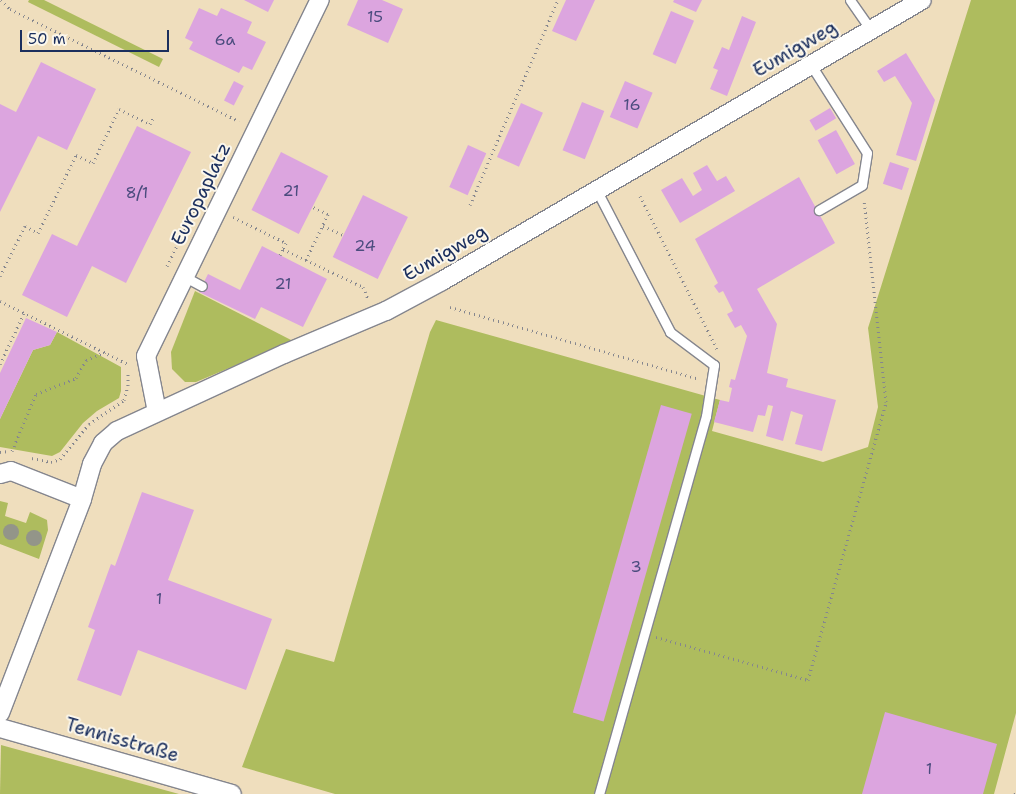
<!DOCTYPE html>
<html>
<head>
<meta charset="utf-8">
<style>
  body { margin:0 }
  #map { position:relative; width:1016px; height:794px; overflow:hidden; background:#efdebd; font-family:"Shantell Sans",sans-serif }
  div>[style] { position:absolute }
  .green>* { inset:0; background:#aebc5e }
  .building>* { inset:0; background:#dca5df; transform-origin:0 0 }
  .path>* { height:3px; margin-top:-1.5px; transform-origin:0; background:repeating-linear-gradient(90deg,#85868e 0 1px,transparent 0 5px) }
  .roads { filter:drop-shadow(1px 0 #85868e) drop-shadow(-1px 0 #85868e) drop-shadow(0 1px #85868e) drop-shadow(0 -1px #85868e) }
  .lane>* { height:9px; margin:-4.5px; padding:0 4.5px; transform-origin:4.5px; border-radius:4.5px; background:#fff }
  .street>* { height:18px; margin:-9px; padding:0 9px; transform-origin:9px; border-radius:9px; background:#fff }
  .trees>* { width:16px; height:16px; margin:-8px; border-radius:50%; background:#939589 }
  span { translate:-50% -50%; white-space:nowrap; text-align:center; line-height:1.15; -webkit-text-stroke:4px #fbf7ec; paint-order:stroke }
  .number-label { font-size:16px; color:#4b4c7e }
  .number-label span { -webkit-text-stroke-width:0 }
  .street-label { font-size:19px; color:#1b2f5e }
  .scale { position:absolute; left:20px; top:30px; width:149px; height:22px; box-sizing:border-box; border:2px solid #1b2f5e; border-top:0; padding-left:6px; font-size:15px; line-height:18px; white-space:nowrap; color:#1b2f5e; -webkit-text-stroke:4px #fbf7ec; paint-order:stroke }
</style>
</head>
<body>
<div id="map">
  <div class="green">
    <i style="clip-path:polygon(29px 0,44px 0,163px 59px,159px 67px,28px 2px)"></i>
    <i style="clip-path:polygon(971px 0,1016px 0,1016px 713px,994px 794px,335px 794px,242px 767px,286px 649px,334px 662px,430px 332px,436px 320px,720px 400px,712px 431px,823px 462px,868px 447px,878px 407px,868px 328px)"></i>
    <i style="clip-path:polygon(195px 291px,293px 341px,196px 382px,185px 382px,172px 369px,171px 352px)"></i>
    <i style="clip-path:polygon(57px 332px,121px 367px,121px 391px,119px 398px,97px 411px,83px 423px,60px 452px,52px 456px,0 447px,0 419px,33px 350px,50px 345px)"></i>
    <i style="clip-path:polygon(0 501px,8px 503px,5px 516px,26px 523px,30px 512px,47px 520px,48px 530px,39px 559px,0 544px)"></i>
    <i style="clip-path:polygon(1px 745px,179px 794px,0 794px)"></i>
  </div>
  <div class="building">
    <i style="clip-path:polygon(244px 0,274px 0,268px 12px)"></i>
    <i style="clip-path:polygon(358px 0,382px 0,403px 9px,388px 43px,347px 25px)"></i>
    <i style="clip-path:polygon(566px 0,595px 0,576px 41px,552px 31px)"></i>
    <i style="clip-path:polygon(674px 0,702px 0,696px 12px,673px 2px)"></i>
    <i style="clip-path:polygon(199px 8px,217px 16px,221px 8px,252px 22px,247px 33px,266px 42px,252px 70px,243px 66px,239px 73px,189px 49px,193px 42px,185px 38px)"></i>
    <i style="left:671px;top:11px;width:25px;height:47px;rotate:23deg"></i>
    <i style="clip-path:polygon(742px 16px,756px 22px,727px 96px,710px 89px,718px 70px,713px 68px,722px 47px,729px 50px)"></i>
    <i style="clip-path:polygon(906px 53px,935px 100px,916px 161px,896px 155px,912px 103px,895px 76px,884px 82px,877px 71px)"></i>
    <i style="clip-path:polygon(41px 62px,96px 89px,67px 150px,38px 136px,0 212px,0 104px,16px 112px)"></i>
    <i style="left:234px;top:81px;width:11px;height:22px;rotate:27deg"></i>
    <i style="left:625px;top:81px;width:30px;height:39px;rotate:23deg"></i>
    <i style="left:582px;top:102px;width:24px;height:52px;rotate:22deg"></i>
    <i style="left:521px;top:103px;width:24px;height:59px;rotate:24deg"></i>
    <i style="left:830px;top:108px;width:12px;height:24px;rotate:59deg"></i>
    <i style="clip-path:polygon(137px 126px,191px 152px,126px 283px,92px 266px,67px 317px,22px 295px,52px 234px,77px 246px)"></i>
    <i style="left:836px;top:130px;width:39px;height:21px;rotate:61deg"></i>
    <i style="left:468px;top:145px;width:20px;height:46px;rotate:24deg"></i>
    <i style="left:281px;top:152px;width:53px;height:65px;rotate:27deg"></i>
    <i style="left:890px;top:162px;width:20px;height:23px;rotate:18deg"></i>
    <i style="clip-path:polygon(707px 165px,717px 181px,726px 176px,735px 191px,680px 223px,661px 190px,682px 178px,693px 196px,702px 190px,693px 173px)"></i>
    <i style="clip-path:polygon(799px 177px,835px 243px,757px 289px,777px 324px,767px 373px,788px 379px,786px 387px,836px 400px,822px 451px,795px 444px,803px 415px,791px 411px,783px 441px,766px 436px,773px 406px,768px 405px,765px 416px,758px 415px,753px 432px,714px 422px,720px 400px,729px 402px,732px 388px,729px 387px,731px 379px,735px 380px,747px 336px,741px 325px,735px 328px,727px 314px,733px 311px,723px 291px,719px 293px,714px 286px,718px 283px,695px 239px)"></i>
    <i style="left:363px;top:195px;width:50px;height:69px;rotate:26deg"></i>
    <i style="clip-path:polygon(262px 246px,327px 279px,303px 327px,261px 307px,255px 319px,199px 292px,208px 274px,240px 290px)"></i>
    <i style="clip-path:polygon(26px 318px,57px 332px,50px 345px,33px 350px,0 419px,0 373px)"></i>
    <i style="left:661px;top:405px;width:32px;height:320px;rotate:16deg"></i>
    <i style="clip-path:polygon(142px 492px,194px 510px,168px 580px,272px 619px,246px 690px,138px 650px,121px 696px,77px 680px,95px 630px,88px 627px,111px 564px,115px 566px)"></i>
    <i style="clip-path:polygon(885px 712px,997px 744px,983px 794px,862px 794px)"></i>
  </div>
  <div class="path">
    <i style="left:1px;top:0;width:13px;rotate:45deg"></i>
    <i style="left:10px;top:9px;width:255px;rotate:26.1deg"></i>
    <i style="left:640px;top:196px;width:171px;rotate:63.3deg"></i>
    <i style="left:470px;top:205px;width:223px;rotate:-66.8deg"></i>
    <i style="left:233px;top:217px;width:59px;rotate:26.1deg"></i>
    <i style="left:286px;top:243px;width:7px;rotate:117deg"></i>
    <i style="left:283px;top:249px;width:89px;rotate:25.4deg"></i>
    <i style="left:363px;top:287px;width:13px;rotate:67deg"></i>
    <i style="left:323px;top:226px;width:22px;rotate:24deg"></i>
    <i style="left:280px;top:255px;width:7px;rotate:-63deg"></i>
    <i style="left:306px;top:260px;width:51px;rotate:-64.4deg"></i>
    <i style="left:328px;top:214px;width:17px;rotate:-155deg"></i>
    <i style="left:167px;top:266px;width:87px;rotate:-64deg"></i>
    <i style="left:0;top:276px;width:56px;rotate:-63.4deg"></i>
    <i style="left:25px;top:226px;width:15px;rotate:28deg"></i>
    <i style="left:38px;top:233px;width:87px;rotate:-64deg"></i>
    <i style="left:76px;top:155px;width:19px;rotate:25deg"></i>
    <i style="left:93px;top:163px;width:60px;rotate:-64.3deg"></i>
    <i style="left:119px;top:109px;width:34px;rotate:26deg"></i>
    <i style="left:150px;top:124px;width:7px;rotate:-63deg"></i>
    <i style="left:0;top:301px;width:143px;rotate:26.2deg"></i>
    <i style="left:450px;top:307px;width:259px;rotate:16.1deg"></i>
    <i style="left:0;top:364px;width:56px;rotate:-64.8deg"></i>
    <i style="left:12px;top:451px;width:62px;rotate:-67.2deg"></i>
    <i style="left:36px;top:394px;width:43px;rotate:-21.8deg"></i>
    <i style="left:76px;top:378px;width:21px;rotate:-61deg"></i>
    <i style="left:86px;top:360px;width:21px;rotate:-23deg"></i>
    <i style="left:0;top:452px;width:9px;rotate:-6deg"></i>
    <i style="left:32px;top:458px;width:19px;rotate:12deg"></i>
    <i style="left:51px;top:462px;width:9px;rotate:-18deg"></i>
    <i style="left:60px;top:459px;width:45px;rotate:-50.4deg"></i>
    <i style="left:89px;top:424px;width:42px;rotate:-34.4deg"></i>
    <i style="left:124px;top:400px;width:16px;rotate:-75deg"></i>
    <i style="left:128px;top:385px;width:14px;rotate:-90deg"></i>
    <i style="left:656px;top:637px;width:158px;rotate:15.8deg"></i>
    <i style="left:808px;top:680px;width:289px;rotate:-74.3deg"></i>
    <i style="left:886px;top:402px;width:202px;rotate:-96.2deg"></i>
    <i style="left:1015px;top:794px;width:2px;rotate:-63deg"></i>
  </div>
  <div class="roads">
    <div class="lane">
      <i style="left:850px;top:0;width:37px;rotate:55deg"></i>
      <i style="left:811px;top:65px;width:104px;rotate:57.5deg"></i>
      <i style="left:867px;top:153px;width:32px;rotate:99deg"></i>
      <i style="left:862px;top:185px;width:50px;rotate:149.8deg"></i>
      <i style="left:596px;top:189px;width:161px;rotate:62.6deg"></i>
      <i style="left:670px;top:332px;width:55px;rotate:36.9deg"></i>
      <i style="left:714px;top:365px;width:52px;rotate:98.9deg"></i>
      <i style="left:706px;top:416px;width:393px;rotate:105.8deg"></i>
      <i style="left:185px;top:277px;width:19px;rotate:28deg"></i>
    </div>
    <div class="street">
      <i style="left:157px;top:412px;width:57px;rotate:-101.1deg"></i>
      <i style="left:146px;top:356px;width:396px;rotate:-64deg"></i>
      <i style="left:0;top:474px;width:11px;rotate:-15deg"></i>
      <i style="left:11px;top:471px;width:76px;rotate:21.5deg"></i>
      <i style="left:0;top:713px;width:229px;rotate:-69deg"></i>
      <i style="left:82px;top:499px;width:36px;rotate:-74deg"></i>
      <i style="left:92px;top:464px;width:24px;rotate:-62deg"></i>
      <i style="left:103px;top:443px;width:18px;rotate:-41deg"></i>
      <i style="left:117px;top:431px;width:184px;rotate:-24.8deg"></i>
      <i style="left:284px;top:354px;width:111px;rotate:-22.9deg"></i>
      <i style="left:386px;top:311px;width:64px;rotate:-28.2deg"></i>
      <i style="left:442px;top:281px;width:556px;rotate:-30.35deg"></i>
      <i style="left:0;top:728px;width:241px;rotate:15.9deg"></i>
    </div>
  </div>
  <div class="trees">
    <i style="left:11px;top:532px"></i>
    <i style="left:34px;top:538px"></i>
  </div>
  <div class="number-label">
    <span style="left:375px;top:17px">15</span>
    <span style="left:225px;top:40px">6a</span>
    <span style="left:632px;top:105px">16</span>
    <span style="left:291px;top:191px">21</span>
    <span style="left:137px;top:193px">8/1</span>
    <span style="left:365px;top:246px">24</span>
    <span style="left:283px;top:284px">21</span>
    <span style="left:636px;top:567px">3</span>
    <span style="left:159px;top:599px">1</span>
    <span style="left:929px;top:769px">1</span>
  </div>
  <div class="street-label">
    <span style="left:795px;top:49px;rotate:-30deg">Eumigweg</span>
    <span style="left:201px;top:194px;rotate:-64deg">Europaplatz</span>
    <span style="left:445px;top:253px;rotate:-30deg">Eumigweg</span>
    <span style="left:122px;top:740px;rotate:16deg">Tennisstraße</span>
  </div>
  <div class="scale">50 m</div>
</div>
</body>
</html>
